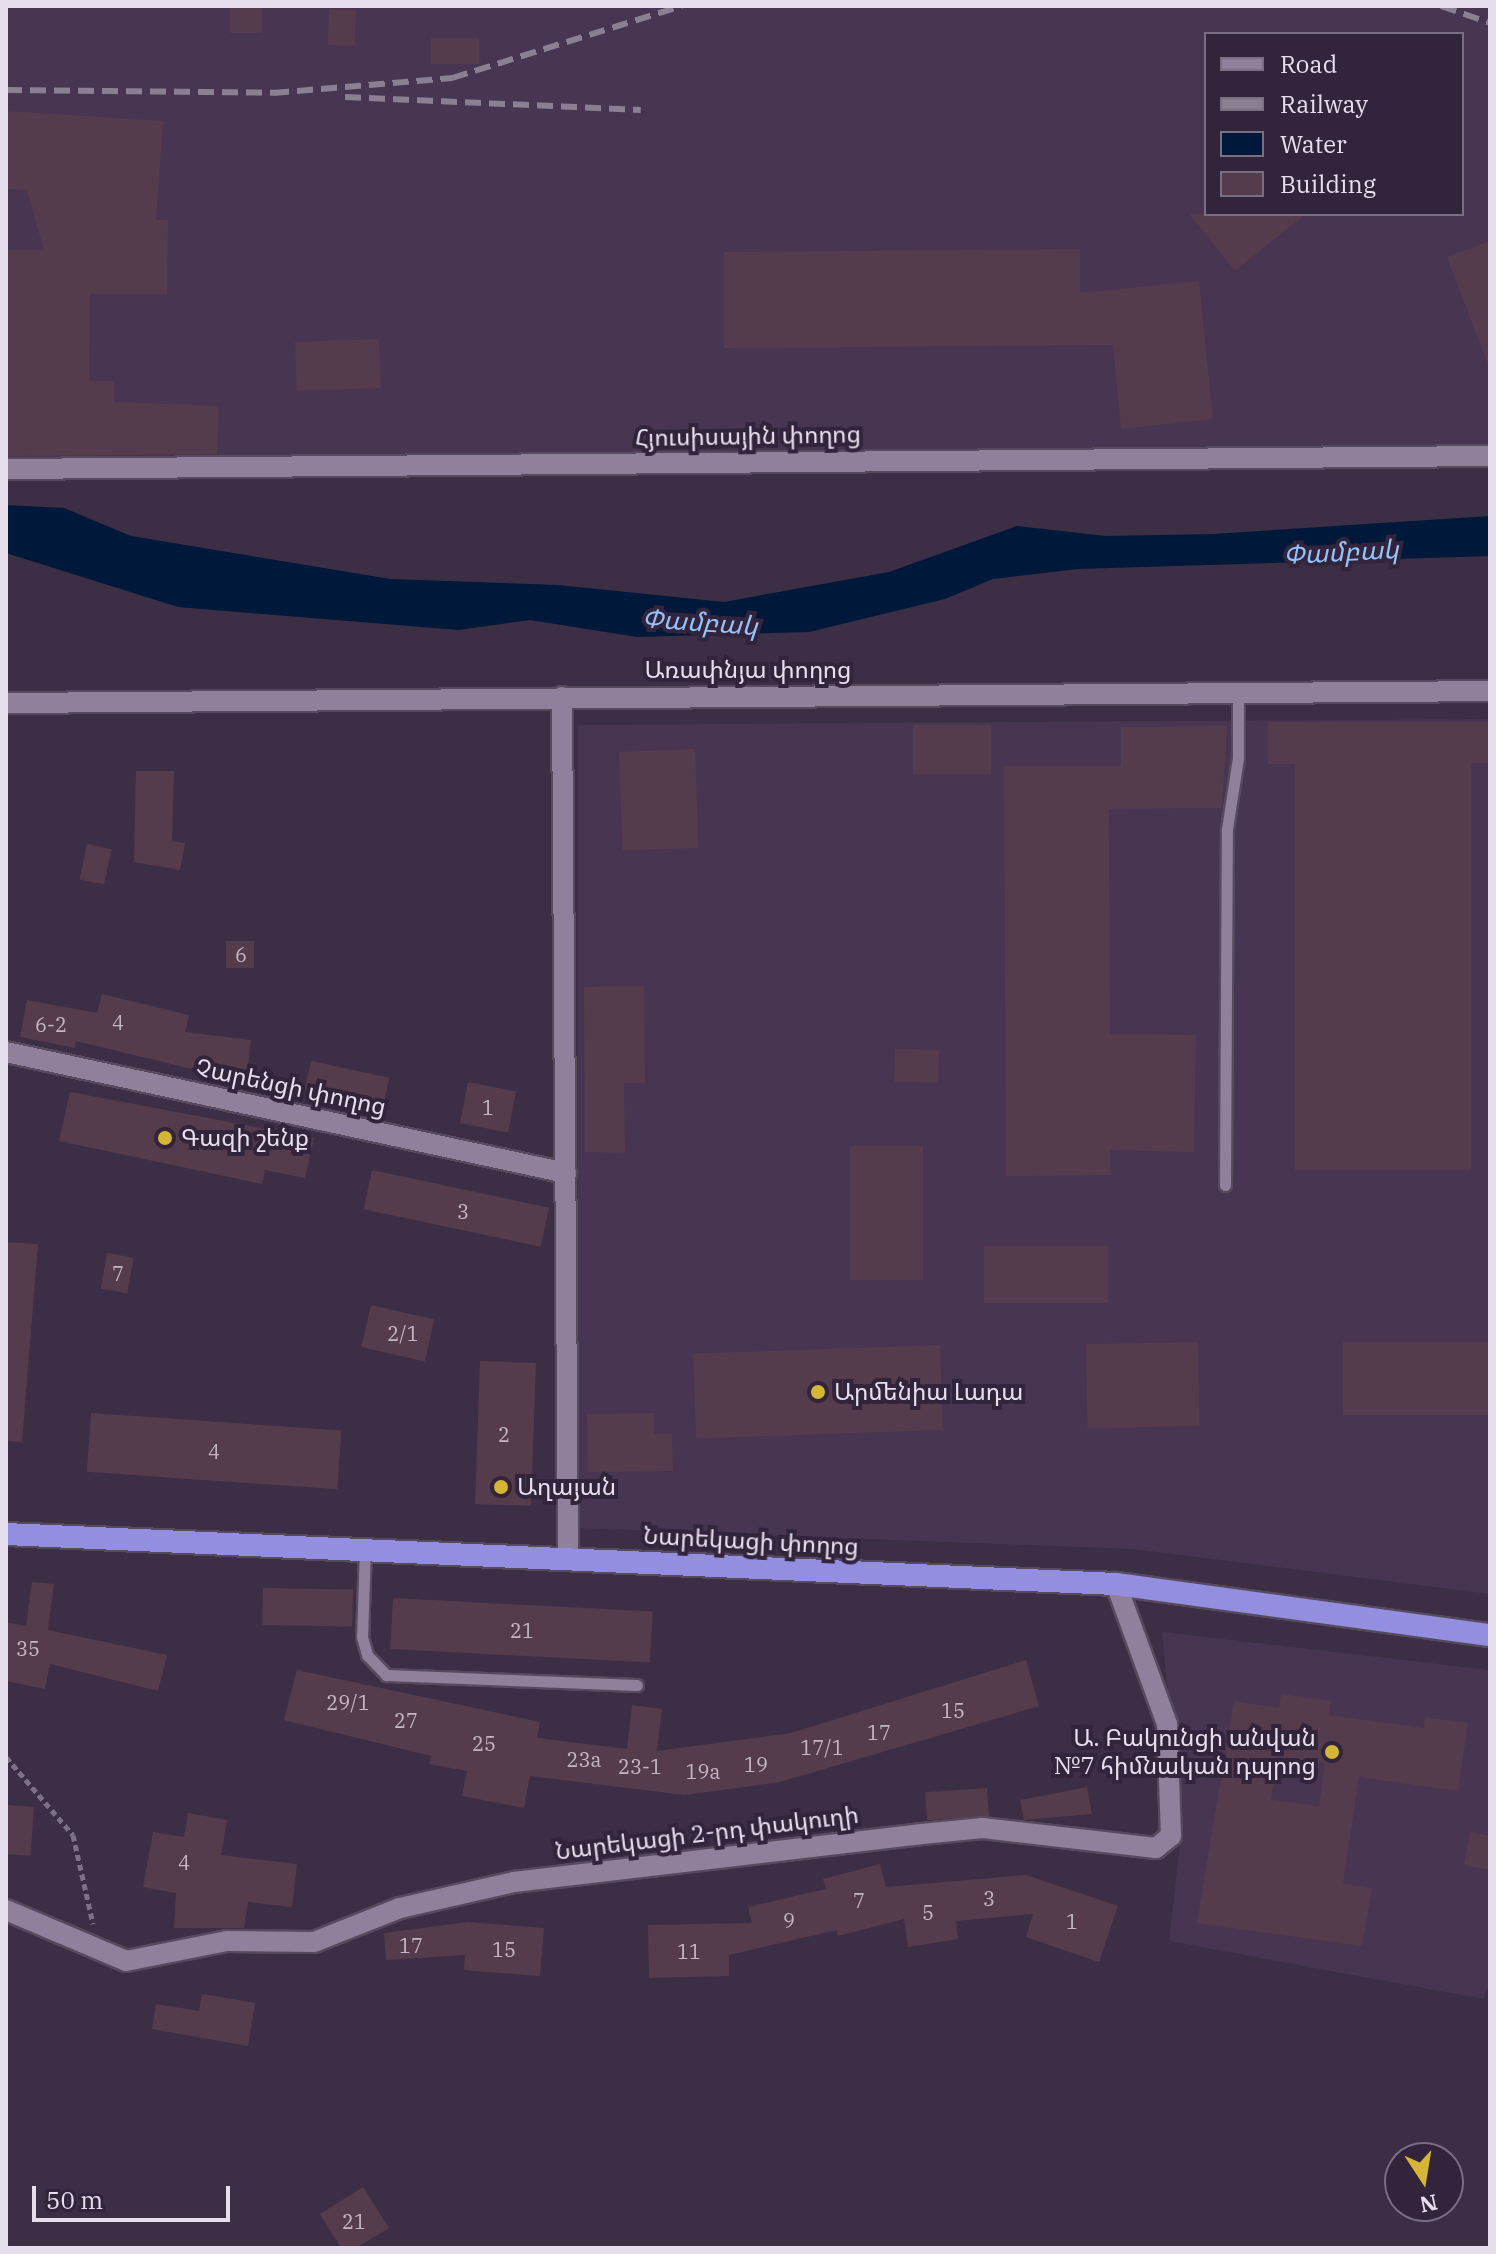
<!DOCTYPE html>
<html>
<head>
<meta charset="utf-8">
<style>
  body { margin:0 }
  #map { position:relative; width:1496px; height:2254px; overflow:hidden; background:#3c2e45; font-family:"IBM Plex Serif","Noto Sans Armenian",serif }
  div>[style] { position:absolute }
  .built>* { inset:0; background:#473552 }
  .water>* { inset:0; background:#001839 }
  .building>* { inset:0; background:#553c4c; transform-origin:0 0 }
  .path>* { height:5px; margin-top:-2.5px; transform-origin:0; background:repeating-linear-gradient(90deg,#7d7185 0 6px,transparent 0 10px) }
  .roads { filter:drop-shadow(2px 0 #564a5d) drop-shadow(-2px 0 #564a5d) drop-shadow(0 2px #564a5d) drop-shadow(0 -2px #564a5d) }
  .service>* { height:11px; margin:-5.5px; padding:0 5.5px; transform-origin:5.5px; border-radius:5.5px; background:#90809b }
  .minor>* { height:20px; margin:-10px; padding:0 10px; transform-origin:10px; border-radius:10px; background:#90809b }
  .trunk>* { height:22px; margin:-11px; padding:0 11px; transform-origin:11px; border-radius:11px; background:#938ee0 }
  .rail>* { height:6px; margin-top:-3px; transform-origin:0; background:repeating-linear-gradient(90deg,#8b7f92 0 16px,transparent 0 24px) }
  .dots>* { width:22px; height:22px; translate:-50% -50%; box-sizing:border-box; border:4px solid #32243b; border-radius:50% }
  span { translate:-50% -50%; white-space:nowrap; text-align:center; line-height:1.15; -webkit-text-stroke:8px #32243b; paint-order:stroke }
  .number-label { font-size:20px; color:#c2b6c5 }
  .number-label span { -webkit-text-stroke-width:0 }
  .street-label { font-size:24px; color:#e7deed }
  .poi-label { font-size:24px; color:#e7deed }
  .left { translate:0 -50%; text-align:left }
  .right { translate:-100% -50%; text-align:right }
  .water-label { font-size:26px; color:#94c2fc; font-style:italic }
  .frame { position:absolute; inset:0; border:8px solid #e7deed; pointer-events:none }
  .legend { position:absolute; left:1204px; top:32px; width:260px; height:184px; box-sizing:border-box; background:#32243b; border:2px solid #7a6e82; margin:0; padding:10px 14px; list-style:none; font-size:24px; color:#e7deed }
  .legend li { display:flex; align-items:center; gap:16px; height:40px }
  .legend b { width:40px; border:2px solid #7a6e82 }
  .north { position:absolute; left:1384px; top:2142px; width:80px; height:80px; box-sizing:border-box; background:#32243b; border:2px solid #7a6e82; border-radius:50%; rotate:168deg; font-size:22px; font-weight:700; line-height:32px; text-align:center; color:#e7deed }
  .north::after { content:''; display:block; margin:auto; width:28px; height:36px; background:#d5b535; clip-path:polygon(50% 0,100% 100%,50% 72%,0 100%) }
  .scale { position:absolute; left:32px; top:2186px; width:198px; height:36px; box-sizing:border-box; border:4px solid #e7deed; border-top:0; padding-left:10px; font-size:24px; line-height:28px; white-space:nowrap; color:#e7deed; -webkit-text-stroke:6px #32243b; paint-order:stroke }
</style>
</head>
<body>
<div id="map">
  <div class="built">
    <i style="clip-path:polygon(evenodd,6px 6px,1490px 6px,1490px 445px,6px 463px,6px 6px,1206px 34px,1462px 34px,1462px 214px,1206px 214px,1206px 34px)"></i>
    <i style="clip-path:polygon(1490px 719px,1490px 1594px,1133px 1549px,577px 1528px,578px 725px)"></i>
    <i style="clip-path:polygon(1162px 1632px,1490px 1670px,1490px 1984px,1483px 1999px,1169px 1941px,1181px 1835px)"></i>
  </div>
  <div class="water">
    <i style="clip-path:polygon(6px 505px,64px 508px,131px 536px,390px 579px,558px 585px,724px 602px,889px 572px,1017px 526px,1106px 536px,1214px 534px,1490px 516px,1490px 556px,1078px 569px,993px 579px,945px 599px,809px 632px,637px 637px,530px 620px,458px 630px,178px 607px,6px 553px)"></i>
  </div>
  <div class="building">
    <i style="left:230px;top:6px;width:32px;height:27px"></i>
    <i style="left:329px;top:9px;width:27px;height:36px;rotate:2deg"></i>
    <i style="left:431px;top:38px;width:48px;height:26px"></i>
    <i style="clip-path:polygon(6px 111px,163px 121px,156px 220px,168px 220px,167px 294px,90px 294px,89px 381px,114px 381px,114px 402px,219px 406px,217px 454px,6px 456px,6px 250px,44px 250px,27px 190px,6px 189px)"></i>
    <i style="clip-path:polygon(1189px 214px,1306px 214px,1235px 271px)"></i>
    <i style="clip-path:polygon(1490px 241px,1490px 364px,1488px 365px,1447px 257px)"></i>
    <i style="clip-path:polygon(1080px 249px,1080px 293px,1199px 281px,1213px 419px,1121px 429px,1113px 345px,724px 348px,724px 252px)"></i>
    <i style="left:379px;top:339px;width:49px;height:84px;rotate:88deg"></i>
    <i style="clip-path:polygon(1268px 722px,1490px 722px,1490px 763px,1471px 763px,1471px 1170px,1295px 1170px,1295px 764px,1268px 764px)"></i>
    <i style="left:913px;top:725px;width:78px;height:49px"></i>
    <i style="clip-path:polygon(1227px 726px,1222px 808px,1109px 809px,1110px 1034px,1196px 1035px,1194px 1152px,1110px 1150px,1111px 1175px,1006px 1176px,1004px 766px,1121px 766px,1121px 727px)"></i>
    <i style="left:695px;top:749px;width:99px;height:76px;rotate:88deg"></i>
    <i style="clip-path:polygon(136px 771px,174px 771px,172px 841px,185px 843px,180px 870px,134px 862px)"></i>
    <i style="left:87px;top:844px;width:25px;height:36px;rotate:12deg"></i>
    <i style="left:226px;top:941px;width:28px;height:27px"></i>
    <i style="clip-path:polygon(644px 986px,645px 1083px,624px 1083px,625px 1153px,585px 1152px,584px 987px)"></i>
    <i style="clip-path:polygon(102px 994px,189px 1015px,185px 1032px,251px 1040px,246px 1082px,76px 1041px,75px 1048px,20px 1037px,27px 1000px,97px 1013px)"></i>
    <i style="left:895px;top:1049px;width:44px;height:33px;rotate:1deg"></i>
    <i style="left:311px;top:1061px;width:80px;height:30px;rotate:12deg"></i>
    <i style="left:468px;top:1082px;width:49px;height:42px;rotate:11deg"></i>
    <i style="clip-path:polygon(70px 1092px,314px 1138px,305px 1178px,265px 1170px,262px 1184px,59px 1141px)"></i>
    <i style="left:850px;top:1146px;width:73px;height:134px"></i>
    <i style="left:372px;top:1170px;width:181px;height:40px;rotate:12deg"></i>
    <i style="clip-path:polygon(6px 1242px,38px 1244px,22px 1442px,6px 1441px)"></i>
    <i style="left:1108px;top:1246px;width:57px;height:124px;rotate:90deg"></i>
    <i style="left:107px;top:1253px;width:27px;height:36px;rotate:10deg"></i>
    <i style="left:371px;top:1305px;width:65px;height:43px;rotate:13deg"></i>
    <i style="left:1198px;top:1342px;width:84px;height:112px;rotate:89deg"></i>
    <i style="left:1343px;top:1342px;width:147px;height:73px"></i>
    <i style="left:940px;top:1345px;width:85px;height:247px;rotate:88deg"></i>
    <i style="left:480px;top:1361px;width:56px;height:143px;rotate:2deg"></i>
    <i style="left:91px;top:1413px;width:251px;height:59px;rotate:4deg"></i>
    <i style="clip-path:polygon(654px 1413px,654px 1434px,672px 1434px,673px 1471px,588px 1472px,587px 1414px)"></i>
    <i style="clip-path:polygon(32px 1582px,54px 1584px,48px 1630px,167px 1655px,158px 1691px,50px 1664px,45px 1689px,6px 1681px,6px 1622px,26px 1626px)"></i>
    <i style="left:263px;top:1588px;width:90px;height:37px;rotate:1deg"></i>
    <i style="left:393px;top:1598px;width:260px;height:51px;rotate:3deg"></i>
    <i style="clip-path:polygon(1026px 1660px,1039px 1706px,780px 1782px,685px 1795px,530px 1776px,524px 1808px,462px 1796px,467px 1771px,429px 1764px,431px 1756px,284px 1720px,297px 1670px,540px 1722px,537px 1738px,627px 1749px,632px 1705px,662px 1709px,657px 1751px,791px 1733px)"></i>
    <i style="clip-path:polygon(evenodd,1281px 1694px,1331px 1701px,1329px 1715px,1424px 1728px,1425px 1717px,1468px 1723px,1458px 1791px,1359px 1777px,1343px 1884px,1372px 1888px,1362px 1946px,1197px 1923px,1234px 1701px,1279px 1708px,1281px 1694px,1277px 1757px,1325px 1763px,1319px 1806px,1271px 1800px,1277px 1757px)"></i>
    <i style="clip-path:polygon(1087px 1787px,1092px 1814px,1024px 1820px,1020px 1800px)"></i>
    <i style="left:987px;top:1788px;width:28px;height:62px;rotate:86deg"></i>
    <i style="left:6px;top:1805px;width:28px;height:49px;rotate:4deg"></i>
    <i style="clip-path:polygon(188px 1813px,227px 1820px,221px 1855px,297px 1864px,292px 1907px,248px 1902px,244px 1928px,174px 1928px,176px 1893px,143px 1887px,153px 1832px,184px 1837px)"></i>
    <i style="clip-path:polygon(1470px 1832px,1490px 1836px,1490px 1870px,1464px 1865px)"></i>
    <i style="clip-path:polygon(880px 1864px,886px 1887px,1026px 1875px,1118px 1906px,1099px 1962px,1026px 1937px,1033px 1914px,956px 1921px,958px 1939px,908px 1947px,904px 1919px,838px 1936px,837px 1930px,729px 1955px,729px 1976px,649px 1978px,648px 1925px,752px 1923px,748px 1907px,826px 1889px,823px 1879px)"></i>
    <i style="clip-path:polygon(468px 1922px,544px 1928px,540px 1976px,464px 1970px,465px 1955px,386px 1960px,384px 1933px)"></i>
    <i style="clip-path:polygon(202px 1994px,255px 2003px,248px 2046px,152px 2029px,156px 2004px,199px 2011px)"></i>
    <i style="clip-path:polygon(363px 2187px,389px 2228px,356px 2248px,341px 2248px,320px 2214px)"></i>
  </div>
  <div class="path">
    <i style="left:6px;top:1757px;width:103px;rotate:49.3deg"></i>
    <i style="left:73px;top:1835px;width:91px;rotate:77.3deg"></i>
  </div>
  <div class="roads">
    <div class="service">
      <i style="left:1225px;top:1185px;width:356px;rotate:-89.7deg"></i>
      <i style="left:1227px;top:829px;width:72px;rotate:-81.2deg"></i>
      <i style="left:1238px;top:758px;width:65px;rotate:-90deg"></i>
      <i style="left:365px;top:1548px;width:89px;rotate:91.9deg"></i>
      <i style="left:362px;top:1637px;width:19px;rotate:74deg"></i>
      <i style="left:367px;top:1655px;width:28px;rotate:46deg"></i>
      <i style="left:386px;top:1675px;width:251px;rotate:2.3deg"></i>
    </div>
    <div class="minor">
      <i style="left:6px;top:469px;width:1484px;rotate:-0.5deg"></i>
      <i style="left:562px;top:697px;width:861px;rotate:89.6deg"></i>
      <i style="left:6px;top:703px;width:1484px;rotate:-0.46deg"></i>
      <i style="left:6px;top:1052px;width:573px;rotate:12.19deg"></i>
      <i style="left:6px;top:1910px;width:130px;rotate:23deg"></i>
      <i style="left:126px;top:1961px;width:103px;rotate:-11.2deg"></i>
      <i style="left:227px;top:1941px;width:87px;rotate:0.7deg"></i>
      <i style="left:314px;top:1942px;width:92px;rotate:-21.6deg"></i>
      <i style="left:400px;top:1908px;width:117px;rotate:-12.8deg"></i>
      <i style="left:514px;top:1882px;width:411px;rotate:-6.7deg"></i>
      <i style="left:922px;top:1834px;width:61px;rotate:-5.6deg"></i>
      <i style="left:983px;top:1828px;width:174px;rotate:6.6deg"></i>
      <i style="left:1156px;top:1848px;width:19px;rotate:-39deg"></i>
      <i style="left:1171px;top:1836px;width:112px;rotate:-92deg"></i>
      <i style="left:1167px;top:1724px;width:149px;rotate:-110deg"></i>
    </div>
    <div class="trunk">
      <i style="left:6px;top:1534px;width:1111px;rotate:2.58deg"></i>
      <i style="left:1116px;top:1584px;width:377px;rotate:7.8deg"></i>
    </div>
  </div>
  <div class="rail">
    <i style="left:1441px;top:6px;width:52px;rotate:19.1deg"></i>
    <i style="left:6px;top:90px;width:267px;rotate:0.6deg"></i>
    <i style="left:273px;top:93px;width:180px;rotate:-4.8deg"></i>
    <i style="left:452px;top:78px;width:241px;rotate:-17.4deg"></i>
    <i style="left:345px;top:97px;width:296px;rotate:2.5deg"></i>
  </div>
  <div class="dots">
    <i style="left:165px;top:1138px;background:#d5b535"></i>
    <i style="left:818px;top:1392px;background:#d5b535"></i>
    <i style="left:501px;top:1487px;background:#d5b535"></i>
    <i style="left:1332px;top:1752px;background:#d5b535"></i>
  </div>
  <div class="number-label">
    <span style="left:241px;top:954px">6</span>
    <span style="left:118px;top:1022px">4</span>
    <span style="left:51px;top:1024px">6-2</span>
    <span style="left:488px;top:1107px">1</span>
    <span style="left:463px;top:1211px">3</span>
    <span style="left:118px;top:1273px">7</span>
    <span style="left:403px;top:1333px">2/1</span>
    <span style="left:504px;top:1434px">2</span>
    <span style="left:214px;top:1451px">4</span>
    <span style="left:522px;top:1630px">21</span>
    <span style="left:28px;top:1648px">35</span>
    <span style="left:348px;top:1702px">29/1</span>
    <span style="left:953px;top:1710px">15</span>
    <span style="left:406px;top:1720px">27</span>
    <span style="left:879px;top:1732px">17</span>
    <span style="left:484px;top:1743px">25</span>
    <span style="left:822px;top:1747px">17/1</span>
    <span style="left:584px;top:1759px">23a</span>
    <span style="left:756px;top:1764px">19</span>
    <span style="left:640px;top:1766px">23-1</span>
    <span style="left:703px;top:1771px">19a</span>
    <span style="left:184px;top:1862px">4</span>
    <span style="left:989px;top:1898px">3</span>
    <span style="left:859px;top:1900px">7</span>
    <span style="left:928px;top:1912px">5</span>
    <span style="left:789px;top:1920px">9</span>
    <span style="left:1072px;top:1921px">1</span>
    <span style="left:411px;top:1945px">17</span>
    <span style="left:504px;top:1949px">15</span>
    <span style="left:689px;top:1951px">11</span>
    <span style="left:354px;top:2221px">21</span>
  </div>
  <div class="street-label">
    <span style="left:748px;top:436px;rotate:-1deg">Հյուսիսային փողոց</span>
    <span style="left:748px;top:670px">Առափնյա փողոց</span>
    <span style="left:291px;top:1087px;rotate:12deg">Չարենցի փողոց</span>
    <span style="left:751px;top:1541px;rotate:3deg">Նարեկացի փողոց</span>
    <span style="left:707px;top:1833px;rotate:-7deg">Նարեկացի 2-րդ փակուղի</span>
  </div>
  <div class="poi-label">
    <span class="left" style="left:181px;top:1138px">Գազի շենք</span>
    <span class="left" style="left:834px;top:1392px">Արմենիա Լադա</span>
    <span class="left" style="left:517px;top:1487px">Աղայան</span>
    <span class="right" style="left:1316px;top:1752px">Ա. Բակունցի անվան<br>№7 հիմնական դպրոց</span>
  </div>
  <div class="water-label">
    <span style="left:1341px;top:552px;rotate:-3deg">Փամբակ</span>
    <span style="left:700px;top:622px;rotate:4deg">Փամբակ</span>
  </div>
  <div class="frame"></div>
  <ul class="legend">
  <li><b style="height:10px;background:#90809b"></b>Road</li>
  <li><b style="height:10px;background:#8b7f92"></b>Railway</li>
  <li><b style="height:22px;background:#001839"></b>Water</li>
  <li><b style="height:22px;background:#553c4c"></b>Building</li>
  </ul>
  <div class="north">N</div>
  <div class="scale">50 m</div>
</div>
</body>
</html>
